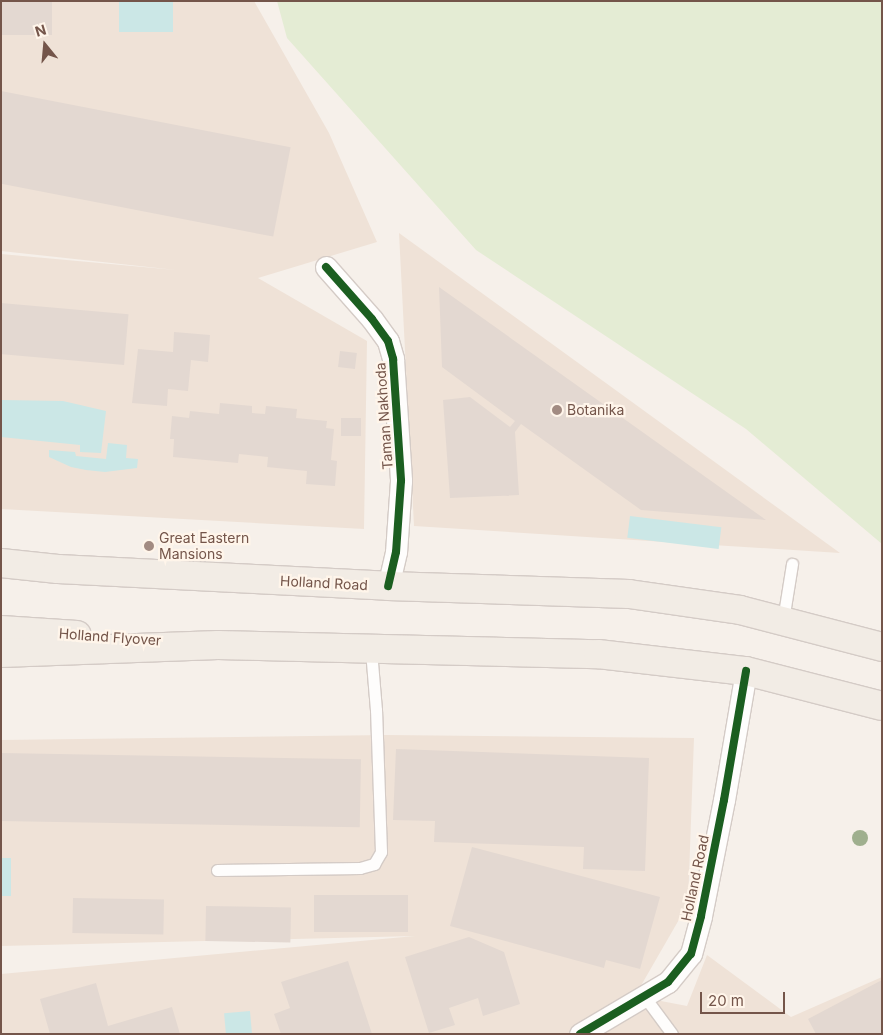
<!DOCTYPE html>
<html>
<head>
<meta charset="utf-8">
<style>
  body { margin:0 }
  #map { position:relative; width:883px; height:1035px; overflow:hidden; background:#f6f0ea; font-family:Inter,sans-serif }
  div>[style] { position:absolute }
  .residential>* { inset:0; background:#efe2d7 }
  .green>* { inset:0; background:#e4ecd4 }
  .water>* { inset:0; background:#cbe7e6; transform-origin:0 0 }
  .building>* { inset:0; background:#e3d8d1; transform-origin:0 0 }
  .roads { filter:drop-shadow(1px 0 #d4cbc6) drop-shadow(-1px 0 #d4cbc6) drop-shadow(0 1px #d4cbc6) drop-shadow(0 -1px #d4cbc6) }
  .service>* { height:11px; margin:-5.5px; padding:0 5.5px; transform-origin:5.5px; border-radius:5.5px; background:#fefdfc }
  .minor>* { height:21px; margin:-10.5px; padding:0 10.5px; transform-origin:10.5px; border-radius:10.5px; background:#fefdfc }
  .primary>* { height:28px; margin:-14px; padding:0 14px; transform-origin:14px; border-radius:14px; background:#f2ece5 }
  .cycleway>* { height:8px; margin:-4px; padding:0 4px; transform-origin:4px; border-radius:4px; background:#1b5e20 }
  .trees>* { width:16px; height:16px; margin:-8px; border-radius:50%; background:#9faf8e }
  .dots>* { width:14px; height:14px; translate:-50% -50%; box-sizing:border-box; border:2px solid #fff5ea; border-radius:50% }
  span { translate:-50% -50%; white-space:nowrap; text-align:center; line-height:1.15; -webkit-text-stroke:4.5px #fff5ea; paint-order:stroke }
  .poi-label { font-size:14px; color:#74554a }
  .left { translate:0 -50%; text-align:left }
  .street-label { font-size:14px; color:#74554a }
  .frame { position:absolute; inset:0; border:2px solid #74554a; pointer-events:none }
  .north { position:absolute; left:20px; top:20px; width:50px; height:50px; -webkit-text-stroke:4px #fff5ea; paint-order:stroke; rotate:343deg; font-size:14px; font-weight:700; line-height:20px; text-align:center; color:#74554a }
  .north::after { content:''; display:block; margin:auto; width:18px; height:22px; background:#74554a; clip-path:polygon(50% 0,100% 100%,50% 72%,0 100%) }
  .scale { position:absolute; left:700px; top:992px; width:85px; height:22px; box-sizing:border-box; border:2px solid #74554a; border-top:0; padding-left:6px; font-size:15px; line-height:18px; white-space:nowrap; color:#74554a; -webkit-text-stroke:4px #fff5ea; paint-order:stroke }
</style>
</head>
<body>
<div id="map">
  <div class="residential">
    <i style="clip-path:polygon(1px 1px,254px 1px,329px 133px,377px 242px,258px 278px,367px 341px,364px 529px,1px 509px,1px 254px,176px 270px,1px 251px)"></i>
    <i style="clip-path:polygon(399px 233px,840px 553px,414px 526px)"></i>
    <i style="clip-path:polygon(387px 735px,694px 738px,688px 904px,635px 996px,687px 1006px,707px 955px,791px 1017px,882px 977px,882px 1034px,1px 1034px,1px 974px,415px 936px,1px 946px,1px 740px)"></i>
  </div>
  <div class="green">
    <i style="clip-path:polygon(277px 1px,882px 1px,882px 544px,746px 429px,476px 250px,287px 38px)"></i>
  </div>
  <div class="water">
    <i style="left:119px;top:1px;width:54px;height:31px"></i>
    <i style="clip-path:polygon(2px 400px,63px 401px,106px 411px,101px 453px,80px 452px,80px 445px,1px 437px)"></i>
    <i style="clip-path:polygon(108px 443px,127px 445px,126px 458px,138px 459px,137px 468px,105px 472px,86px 470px,71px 467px,49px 457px,49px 450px,75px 452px,76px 456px,106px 459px)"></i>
    <i style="left:630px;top:516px;width:92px;height:22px;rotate:7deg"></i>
    <i style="left:1px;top:858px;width:10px;height:38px"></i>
    <i style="left:250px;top:1011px;width:23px;height:26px;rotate:85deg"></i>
  </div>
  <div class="building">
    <i style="left:1px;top:1px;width:51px;height:34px"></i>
    <i style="left:1px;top:91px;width:295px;height:91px;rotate:11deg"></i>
    <i style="clip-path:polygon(439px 287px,766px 520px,641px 510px,521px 424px,515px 432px,519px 495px,450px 498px,443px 400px,470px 397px,510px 427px,515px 421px,442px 367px)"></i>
    <i style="left:1px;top:303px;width:128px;height:51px;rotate:5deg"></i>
    <i style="clip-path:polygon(174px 332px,210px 335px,208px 362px,191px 360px,188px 391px,168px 389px,167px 406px,132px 403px,138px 349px,173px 352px)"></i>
    <i style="left:340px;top:351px;width:17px;height:16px;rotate:7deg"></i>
    <i style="clip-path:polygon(220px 403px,252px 406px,252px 413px,265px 414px,266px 406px,297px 409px,296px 418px,327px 421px,326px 428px,334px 429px,331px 460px,337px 461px,335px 486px,306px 484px,307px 471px,267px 467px,268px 457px,239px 454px,238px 463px,173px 457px,174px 439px,170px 439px,172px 416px,189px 418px,190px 411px,219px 414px)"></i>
    <i style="left:341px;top:418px;width:20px;height:18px"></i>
    <i style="clip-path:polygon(396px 749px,649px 758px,645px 871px,583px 869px,584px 847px,434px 842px,435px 821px,393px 820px)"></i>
    <i style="left:1px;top:753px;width:360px;height:68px;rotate:1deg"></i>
    <i style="clip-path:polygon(472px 847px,660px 897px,640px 969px,606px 960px,604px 968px,450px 926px)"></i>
    <i style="left:408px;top:895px;width:37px;height:94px;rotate:90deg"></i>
    <i style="left:73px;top:898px;width:91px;height:35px;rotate:1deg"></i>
    <i style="left:206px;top:906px;width:85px;height:35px;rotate:1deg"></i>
    <i style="clip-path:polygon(469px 937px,504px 952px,520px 1004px,483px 1016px,478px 998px,449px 1008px,455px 1025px,429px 1033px,405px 957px)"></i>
    <i style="clip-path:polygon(348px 961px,372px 1034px,281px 1034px,274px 1014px,290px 1008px,281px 982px)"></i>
    <i style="clip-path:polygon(882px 980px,882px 1034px,816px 1034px,808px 1019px)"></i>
    <i style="clip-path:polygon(96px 983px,108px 1026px,172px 1007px,180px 1034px,50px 1034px,40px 999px)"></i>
  </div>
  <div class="roads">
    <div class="service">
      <i style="left:783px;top:620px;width:57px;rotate:-80.9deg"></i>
      <i style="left:217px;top:870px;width:143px;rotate:-0.8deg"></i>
      <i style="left:360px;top:868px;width:15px;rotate:-16deg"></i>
      <i style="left:374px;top:864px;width:14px;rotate:-60deg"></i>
      <i style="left:381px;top:852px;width:142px;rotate:-92deg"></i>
      <i style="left:376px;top:710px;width:60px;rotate:-94.8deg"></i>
      <i style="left:644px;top:996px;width:47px;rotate:53.6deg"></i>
    </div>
    <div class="minor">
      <i style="left:326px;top:267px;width:69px;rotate:48.5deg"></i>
      <i style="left:372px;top:319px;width:27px;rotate:54deg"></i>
      <i style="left:388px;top:341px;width:19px;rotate:74deg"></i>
      <i style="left:393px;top:359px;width:122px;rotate:86.2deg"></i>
      <i style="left:401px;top:481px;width:71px;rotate:94deg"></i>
      <i style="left:396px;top:552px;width:35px;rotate:103deg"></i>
      <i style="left:580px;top:1034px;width:102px;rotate:-30.6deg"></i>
      <i style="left:668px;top:982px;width:36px;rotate:-51deg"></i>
      <i style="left:691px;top:954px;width:39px;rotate:-75deg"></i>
      <i style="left:701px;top:916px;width:118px;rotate:-78.8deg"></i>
      <i style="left:724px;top:800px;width:131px;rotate:-80.3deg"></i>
    </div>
    <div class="primary">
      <i style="left:1px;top:563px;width:57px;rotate:6deg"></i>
      <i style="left:58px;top:569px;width:330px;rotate:2.9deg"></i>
      <i style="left:388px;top:586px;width:241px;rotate:1.9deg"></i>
      <i style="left:629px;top:594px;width:112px;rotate:8.2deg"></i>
      <i style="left:740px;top:610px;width:147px;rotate:14.6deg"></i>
      <i style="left:1px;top:630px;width:76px;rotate:3.8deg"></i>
      <i style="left:1px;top:653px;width:217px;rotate:-2.1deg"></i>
      <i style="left:218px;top:645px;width:380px;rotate:1.4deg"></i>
      <i style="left:598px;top:654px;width:149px;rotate:6.6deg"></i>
      <i style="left:746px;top:671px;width:140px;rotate:14.4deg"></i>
    </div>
  </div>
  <div class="cycleway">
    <i style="left:326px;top:267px;width:69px;rotate:48.5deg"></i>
    <i style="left:372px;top:319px;width:27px;rotate:54deg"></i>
    <i style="left:388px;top:341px;width:19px;rotate:74deg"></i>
    <i style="left:393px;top:359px;width:122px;rotate:86.2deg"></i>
    <i style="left:401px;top:481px;width:71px;rotate:94deg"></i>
    <i style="left:396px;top:552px;width:35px;rotate:103deg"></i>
    <i style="left:580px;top:1034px;width:102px;rotate:-30.6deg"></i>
    <i style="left:668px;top:982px;width:36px;rotate:-51deg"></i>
    <i style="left:691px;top:954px;width:39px;rotate:-75deg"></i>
    <i style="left:701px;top:916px;width:118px;rotate:-78.8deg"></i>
    <i style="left:724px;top:800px;width:131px;rotate:-80.3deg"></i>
  </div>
  <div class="trees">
    <i style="left:860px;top:838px"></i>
  </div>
  <div class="dots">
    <i style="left:557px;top:410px;background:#a28b82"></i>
    <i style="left:149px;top:546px;background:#a28b82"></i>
  </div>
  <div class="poi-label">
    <span class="left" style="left:567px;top:410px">Botanika</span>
    <span class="left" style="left:159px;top:546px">Great Eastern<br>Mansions</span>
  </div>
  <div class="street-label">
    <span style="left:384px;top:416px;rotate:-94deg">Taman Nakhoda</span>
    <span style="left:324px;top:583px;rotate:3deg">Holland Road</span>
    <span style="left:110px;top:637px;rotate:4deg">Holland Flyover</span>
    <span style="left:695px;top:878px;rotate:-78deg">Holland Road</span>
  </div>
  <div class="frame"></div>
  <div class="north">N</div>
  <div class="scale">20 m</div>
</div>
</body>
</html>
